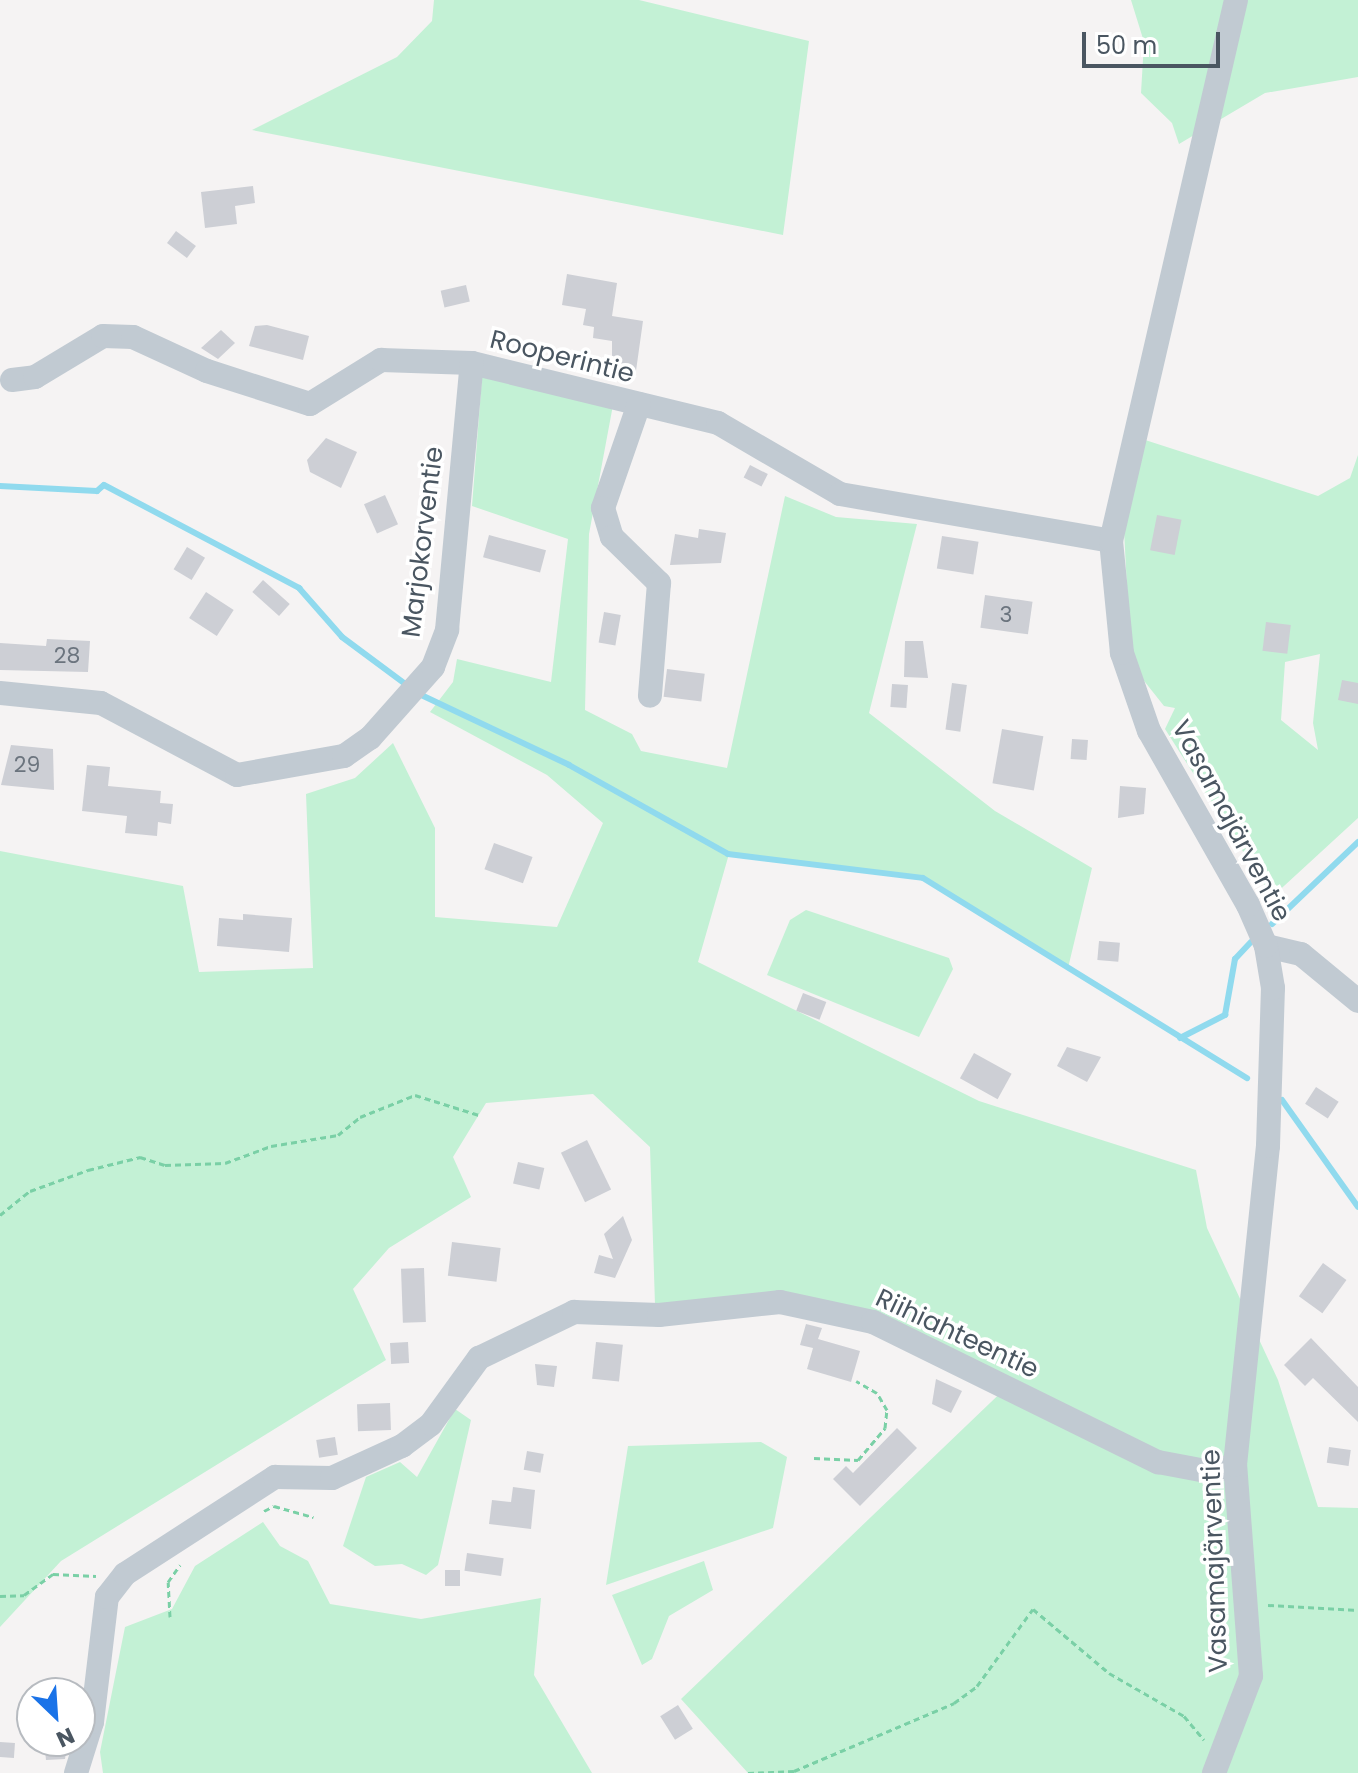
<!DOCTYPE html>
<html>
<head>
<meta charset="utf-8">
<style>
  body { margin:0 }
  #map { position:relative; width:1358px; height:1773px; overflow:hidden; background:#f5f3f3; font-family:Poppins,sans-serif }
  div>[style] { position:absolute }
  .green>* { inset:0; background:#c3f1d5 }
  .stream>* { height:6px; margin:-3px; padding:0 3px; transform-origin:3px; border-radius:3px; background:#90daee }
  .building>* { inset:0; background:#cdcfd5; transform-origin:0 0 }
  .path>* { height:3px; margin-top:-1.5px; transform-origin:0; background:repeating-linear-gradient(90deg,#7ad0a6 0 6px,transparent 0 10px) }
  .minor>* { height:24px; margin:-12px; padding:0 12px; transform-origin:12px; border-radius:12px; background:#c1cad2 }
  span { translate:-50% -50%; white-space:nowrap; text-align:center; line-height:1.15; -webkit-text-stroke:7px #fff; paint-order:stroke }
  .number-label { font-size:22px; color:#6b747e }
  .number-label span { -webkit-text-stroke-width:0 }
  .street-label { font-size:26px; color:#4a5661 }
  .north { position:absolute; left:16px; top:1677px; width:80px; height:80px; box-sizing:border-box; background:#fff; border:2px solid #b7bbc0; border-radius:50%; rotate:155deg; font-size:22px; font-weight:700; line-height:32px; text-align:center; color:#4a5661 }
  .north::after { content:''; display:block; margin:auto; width:28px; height:36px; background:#1a73e8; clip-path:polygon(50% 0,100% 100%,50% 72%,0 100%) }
  .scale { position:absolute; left:1082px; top:32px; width:138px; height:36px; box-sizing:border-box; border:4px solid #4a5661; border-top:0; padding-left:10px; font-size:24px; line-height:28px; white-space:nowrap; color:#4a5661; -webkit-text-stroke:6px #fff; paint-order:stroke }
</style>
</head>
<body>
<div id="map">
  <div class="green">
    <i style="clip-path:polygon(434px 0,639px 0,809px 41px,783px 235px,252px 130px,397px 57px,432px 21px)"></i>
    <i style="clip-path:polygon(1131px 0,1358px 0,1358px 77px,1265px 93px,1179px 144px,1172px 123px,1141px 93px,1144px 42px)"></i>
    <i style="clip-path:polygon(482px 377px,613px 405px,589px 534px,585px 710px,632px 734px,641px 751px,727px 768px,785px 496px,836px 517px,917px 524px,869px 713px,995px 811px,1092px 868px,1068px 968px,923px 878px,729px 854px,698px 962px,979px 1101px,1196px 1170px,1207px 1228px,1278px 1380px,1318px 1507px,1358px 1508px,1358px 1773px,748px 1773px,681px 1699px,1014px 1380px,783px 1291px,655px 1305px,650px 1147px,593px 1094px,486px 1103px,453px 1157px,471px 1197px,389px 1248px,353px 1289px,386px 1360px,61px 1561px,0 1627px,0 851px,183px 886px,199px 972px,313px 968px,306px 794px,355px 778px,393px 743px,435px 828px,435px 917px,557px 927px,603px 823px,547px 775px,430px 712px,453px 682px,457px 659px,551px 682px,568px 539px,472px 506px)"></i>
    <i style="clip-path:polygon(evenodd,1139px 438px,1318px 496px,1350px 478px,1358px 455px,1358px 818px,1272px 897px,1165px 729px,1175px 708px,1164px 706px,1141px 677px,1130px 645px,1124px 530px,1139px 438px,1320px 654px,1313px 723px,1318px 750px,1281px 720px,1285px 662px,1320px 654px)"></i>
    <i style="clip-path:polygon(806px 910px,949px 958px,953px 969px,919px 1037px,767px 975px,790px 920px)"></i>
    <i style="clip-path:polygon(455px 1409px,471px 1420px,438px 1565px,426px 1575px,402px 1564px,375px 1566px,343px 1546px,366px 1477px,400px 1462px,417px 1477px)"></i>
    <i style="clip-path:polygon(761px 1442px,787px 1457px,773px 1528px,606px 1585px,628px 1446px)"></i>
    <i style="clip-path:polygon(263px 1522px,280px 1546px,308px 1561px,330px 1604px,421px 1619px,541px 1598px,534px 1675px,592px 1773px,103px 1773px,100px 1752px,125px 1627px,172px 1609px,195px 1566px)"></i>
    <i style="clip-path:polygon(704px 1561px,713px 1590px,669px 1616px,652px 1659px,642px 1665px,612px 1595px)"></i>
  </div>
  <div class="stream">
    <i style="left:0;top:486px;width:97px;rotate:3deg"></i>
    <i style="left:97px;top:491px;width:9px;rotate:-41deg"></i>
    <i style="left:104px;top:485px;width:221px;rotate:27.8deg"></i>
    <i style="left:299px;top:588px;width:65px;rotate:48.7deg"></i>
    <i style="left:342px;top:637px;width:82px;rotate:36.6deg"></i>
    <i style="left:417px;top:693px;width:168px;rotate:25.3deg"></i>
    <i style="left:569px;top:765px;width:182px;rotate:29.2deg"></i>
    <i style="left:728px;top:854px;width:196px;rotate:7deg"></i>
    <i style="left:923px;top:878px;width:381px;rotate:31.7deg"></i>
    <i style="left:1272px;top:924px;width:119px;rotate:-43.6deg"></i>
    <i style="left:1180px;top:1038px;width:51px;rotate:-27.1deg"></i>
    <i style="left:1225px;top:1015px;width:57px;rotate:-79.9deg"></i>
    <i style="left:1235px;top:959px;width:23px;rotate:-47deg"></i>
    <i style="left:1282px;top:1100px;width:131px;rotate:54.6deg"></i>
  </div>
  <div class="building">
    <i style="clip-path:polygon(253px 186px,255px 203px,235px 206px,237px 224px,205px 228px,201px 192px)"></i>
    <i style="left:176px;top:231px;width:25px;height:15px;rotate:37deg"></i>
    <i style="clip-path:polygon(567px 274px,617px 283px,612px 316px,643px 321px,635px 378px,612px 374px,612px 341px,593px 338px,594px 327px,583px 325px,586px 309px,562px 305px)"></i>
    <i style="left:466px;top:285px;width:17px;height:26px;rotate:77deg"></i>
    <i style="clip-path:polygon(267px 325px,309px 336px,303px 360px,249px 346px,255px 326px)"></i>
    <i style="clip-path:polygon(221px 330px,235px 343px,218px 359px,201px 348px)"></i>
    <i style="clip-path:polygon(326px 438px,357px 452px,341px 488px,310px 472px,307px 460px)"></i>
    <i style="left:750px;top:465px;width:20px;height:14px;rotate:27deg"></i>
    <i style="left:385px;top:495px;width:32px;height:23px;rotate:66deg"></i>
    <i style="left:1157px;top:515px;width:25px;height:36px;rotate:11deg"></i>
    <i style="clip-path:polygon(699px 529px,726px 533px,721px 563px,670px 565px,675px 534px,698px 538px)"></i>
    <i style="left:489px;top:535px;width:59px;height:23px;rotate:15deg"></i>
    <i style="left:942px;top:536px;width:37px;height:33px;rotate:9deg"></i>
    <i style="left:187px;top:547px;width:21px;height:26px;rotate:31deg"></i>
    <i style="left:263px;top:580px;width:36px;height:16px;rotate:42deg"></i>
    <i style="left:206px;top:592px;width:33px;height:31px;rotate:33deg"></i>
    <i style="left:985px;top:595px;width:48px;height:33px;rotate:8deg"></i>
    <i style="left:604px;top:612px;width:17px;height:31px;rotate:10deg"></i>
    <i style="left:1266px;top:622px;width:25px;height:29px;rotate:7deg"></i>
    <i style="clip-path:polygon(47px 639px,90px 641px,88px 672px,0 670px,0 643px,46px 646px)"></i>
    <i style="clip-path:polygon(905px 641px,923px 641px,928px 678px,904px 677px)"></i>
    <i style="left:667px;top:669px;width:38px;height:28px;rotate:7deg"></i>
    <i style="clip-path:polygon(1342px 680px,1358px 683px,1358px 704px,1338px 700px)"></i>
    <i style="left:952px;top:683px;width:15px;height:47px;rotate:8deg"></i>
    <i style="left:892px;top:684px;width:16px;height:23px;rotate:4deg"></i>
    <i style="left:1002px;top:729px;width:42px;height:55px;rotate:10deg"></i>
    <i style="left:1072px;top:739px;width:16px;height:20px;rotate:4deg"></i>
    <i style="clip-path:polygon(11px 745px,53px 749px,54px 790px,1px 785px)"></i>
    <i style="clip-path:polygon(87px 765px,110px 767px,108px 786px,161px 791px,160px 803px,173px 804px,171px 824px,158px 822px,157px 836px,125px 833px,127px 816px,82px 811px)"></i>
    <i style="clip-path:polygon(1120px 786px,1146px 788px,1144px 814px,1118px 818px)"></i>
    <i style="left:494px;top:843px;width:41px;height:28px;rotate:20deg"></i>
    <i style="clip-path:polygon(243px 914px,292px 918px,289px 952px,217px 946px,219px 918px,243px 920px)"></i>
    <i style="left:1099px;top:941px;width:21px;height:19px;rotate:5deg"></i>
    <i style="left:803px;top:993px;width:25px;height:19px;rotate:21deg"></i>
    <i style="clip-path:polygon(1067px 1047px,1101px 1057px,1087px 1082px,1057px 1066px)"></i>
    <i style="left:974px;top:1053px;width:43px;height:29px;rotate:29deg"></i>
    <i style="left:1316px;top:1087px;width:27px;height:20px;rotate:33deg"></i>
    <i style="left:587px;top:1140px;width:55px;height:29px;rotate:64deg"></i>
    <i style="left:518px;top:1162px;width:27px;height:22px;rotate:13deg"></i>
    <i style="clip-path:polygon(623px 1216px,632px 1240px,615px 1278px,594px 1273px,599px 1255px,613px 1259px,604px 1234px)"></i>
    <i style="left:452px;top:1242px;width:49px;height:34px;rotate:7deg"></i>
    <i style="left:1323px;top:1263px;width:29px;height:41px;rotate:36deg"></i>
    <i style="left:424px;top:1268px;width:54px;height:23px;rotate:88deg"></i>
    <i style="clip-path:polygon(806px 1324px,822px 1328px,818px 1339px,860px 1351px,851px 1382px,807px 1369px,813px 1348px,800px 1345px)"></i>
    <i style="clip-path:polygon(1311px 1338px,1358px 1387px,1358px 1422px,1313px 1378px,1305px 1386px,1284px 1365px)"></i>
    <i style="left:408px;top:1342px;width:21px;height:18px;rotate:87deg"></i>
    <i style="left:596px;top:1342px;width:27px;height:37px;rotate:6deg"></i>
    <i style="clip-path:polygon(535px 1364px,557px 1366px,554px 1387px,537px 1385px)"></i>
    <i style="clip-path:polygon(936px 1379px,962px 1391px,951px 1413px,932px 1404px)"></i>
    <i style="left:390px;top:1403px;width:27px;height:33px;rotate:88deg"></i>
    <i style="clip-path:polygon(897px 1428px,917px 1448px,860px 1506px,833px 1479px,846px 1466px,853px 1473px)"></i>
    <i style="left:335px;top:1437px;width:18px;height:19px;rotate:81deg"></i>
    <i style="left:1329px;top:1447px;width:22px;height:16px;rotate:8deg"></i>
    <i style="left:527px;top:1451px;width:17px;height:19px;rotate:10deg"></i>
    <i style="clip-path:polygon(513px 1487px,535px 1490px,531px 1529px,489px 1524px,492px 1500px,511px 1502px)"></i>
    <i style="left:467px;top:1553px;width:37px;height:18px;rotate:8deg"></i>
    <i style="left:445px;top:1570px;width:15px;height:16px"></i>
    <i style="left:678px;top:1705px;width:28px;height:21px;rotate:58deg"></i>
    <i style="clip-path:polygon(44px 1741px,68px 1741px,65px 1759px,46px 1760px)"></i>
    <i style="left:0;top:1742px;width:15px;height:15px;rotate:4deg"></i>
  </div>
  <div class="path">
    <i style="left:0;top:1215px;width:38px;rotate:-39deg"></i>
    <i style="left:30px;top:1191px;width:62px;rotate:-19.9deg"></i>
    <i style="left:88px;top:1170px;width:54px;rotate:-14deg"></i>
    <i style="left:140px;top:1157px;width:26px;rotate:18deg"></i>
    <i style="left:165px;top:1165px;width:60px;rotate:-1.9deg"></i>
    <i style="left:225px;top:1163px;width:49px;rotate:-20.3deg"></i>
    <i style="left:271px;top:1146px;width:68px;rotate:-9.3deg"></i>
    <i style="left:338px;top:1135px;width:28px;rotate:-39deg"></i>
    <i style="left:360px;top:1117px;width:59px;rotate:-21.8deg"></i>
    <i style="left:415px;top:1095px;width:67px;rotate:17.4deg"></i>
    <i style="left:814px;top:1458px;width:44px;rotate:2.6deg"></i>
    <i style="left:858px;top:1460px;width:42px;rotate:-49.8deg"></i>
    <i style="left:885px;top:1428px;width:18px;rotate:-84deg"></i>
    <i style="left:887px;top:1410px;width:20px;rotate:-120deg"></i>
    <i style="left:877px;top:1393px;width:24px;rotate:-150deg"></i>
    <i style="left:264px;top:1511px;width:11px;rotate:-27deg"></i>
    <i style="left:274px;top:1506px;width:41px;rotate:15.8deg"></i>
    <i style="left:0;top:1596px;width:24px;rotate:-2deg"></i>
    <i style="left:24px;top:1595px;width:36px;rotate:-36deg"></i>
    <i style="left:53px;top:1574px;width:43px;rotate:2.7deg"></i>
    <i style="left:1268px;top:1605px;width:90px;rotate:3.2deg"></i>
    <i style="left:170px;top:1617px;width:35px;rotate:-93deg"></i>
    <i style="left:168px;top:1582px;width:21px;rotate:-55deg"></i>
    <i style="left:748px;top:1773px;width:46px;rotate:-2.5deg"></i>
    <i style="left:794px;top:1771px;width:174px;rotate:-23deg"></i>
    <i style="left:954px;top:1703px;width:29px;rotate:-36deg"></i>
    <i style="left:977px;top:1686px;width:95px;rotate:-54deg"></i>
    <i style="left:1033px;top:1609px;width:99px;rotate:40.1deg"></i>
    <i style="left:1109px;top:1673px;width:86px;rotate:29.8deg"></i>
    <i style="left:1184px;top:1716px;width:31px;rotate:50deg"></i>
  </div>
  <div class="minor">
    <i style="left:12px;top:380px;width:23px;rotate:-7deg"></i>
    <i style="left:35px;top:377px;width:79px;rotate:-31.1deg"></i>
    <i style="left:103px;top:336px;width:30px;rotate:2deg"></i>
    <i style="left:133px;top:337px;width:81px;rotate:24.7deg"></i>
    <i style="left:207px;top:371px;width:108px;rotate:17.8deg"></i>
    <i style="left:310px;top:404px;width:84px;rotate:-31.8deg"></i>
    <i style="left:381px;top:360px;width:91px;rotate:1.9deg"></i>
    <i style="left:472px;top:363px;width:253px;rotate:13.7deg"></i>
    <i style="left:718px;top:423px;width:141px;rotate:30.2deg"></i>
    <i style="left:840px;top:494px;width:275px;rotate:9.8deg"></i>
    <i style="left:639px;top:404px;width:110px;rotate:109.1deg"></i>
    <i style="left:603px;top:508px;width:30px;rotate:73deg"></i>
    <i style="left:612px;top:537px;width:66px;rotate:44.4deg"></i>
    <i style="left:659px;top:583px;width:113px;rotate:94.6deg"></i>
    <i style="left:0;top:693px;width:101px;rotate:5.7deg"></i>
    <i style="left:101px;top:703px;width:154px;rotate:27.9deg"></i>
    <i style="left:237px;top:775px;width:109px;rotate:-10.1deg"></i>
    <i style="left:344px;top:756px;width:32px;rotate:-35deg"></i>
    <i style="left:370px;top:738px;width:95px;rotate:-48.4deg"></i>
    <i style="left:433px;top:667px;width:40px;rotate:-69deg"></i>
    <i style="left:447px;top:630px;width:268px;rotate:-84.7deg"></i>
    <i style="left:1266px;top:946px;width:36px;rotate:13deg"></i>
    <i style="left:1301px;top:954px;width:74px;rotate:39.5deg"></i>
    <i style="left:76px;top:1773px;width:53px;rotate:-72.6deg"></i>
    <i style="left:92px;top:1722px;width:126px;rotate:-83.2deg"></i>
    <i style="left:107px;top:1597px;width:29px;rotate:-52deg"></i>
    <i style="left:125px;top:1574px;width:179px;rotate:-32.9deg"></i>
    <i style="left:275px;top:1477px;width:57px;rotate:1deg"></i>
    <i style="left:332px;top:1478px;width:77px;rotate:-24.6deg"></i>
    <i style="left:402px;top:1446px;width:36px;rotate:-37deg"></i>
    <i style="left:431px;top:1424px;width:82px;rotate:-54deg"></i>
    <i style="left:479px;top:1358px;width:106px;rotate:-25.8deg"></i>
    <i style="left:574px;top:1312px;width:85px;rotate:2deg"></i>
    <i style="left:659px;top:1315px;width:122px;rotate:-6.1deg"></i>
    <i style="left:780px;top:1302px;width:95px;rotate:12.1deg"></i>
    <i style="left:873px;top:1322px;width:318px;rotate:26.2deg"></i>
    <i style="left:1158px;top:1462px;width:54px;rotate:10.7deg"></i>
    <i style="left:1211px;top:1472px;width:25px;rotate:-16deg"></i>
    <i style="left:1214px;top:1773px;width:104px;rotate:-69.1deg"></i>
    <i style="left:1251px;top:1676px;width:212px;rotate:-94.3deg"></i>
    <i style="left:1235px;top:1465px;width:321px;rotate:-84.1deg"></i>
    <i style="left:1268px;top:1146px;width:158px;rotate:-88.2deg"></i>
    <i style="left:1273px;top:988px;width:43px;rotate:-99.5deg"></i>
    <i style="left:1266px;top:946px;width:45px;rotate:-113.7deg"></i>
    <i style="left:1248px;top:905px;width:200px;rotate:-119.6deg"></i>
    <i style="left:1149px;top:731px;width:83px;rotate:-109.1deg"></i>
    <i style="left:1122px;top:653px;width:113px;rotate:-95.6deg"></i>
    <i style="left:1111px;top:541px;width:555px;rotate:-76.99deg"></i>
  </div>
  <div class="number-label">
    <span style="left:1006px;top:615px">3</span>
    <span style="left:67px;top:656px">28</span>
    <span style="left:27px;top:765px">29</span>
  </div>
  <div class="street-label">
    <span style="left:562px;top:357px;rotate:14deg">Rooperintie</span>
    <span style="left:423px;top:542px;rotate:-83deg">Marjokorventie</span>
    <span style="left:1231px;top:821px;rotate:62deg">Vasamajärventie</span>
    <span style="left:957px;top:1334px;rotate:25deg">Riihiahteentie</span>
    <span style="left:1215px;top:1561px;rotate:-92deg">Vasamajärventie</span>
  </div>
  <div class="north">N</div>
  <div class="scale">50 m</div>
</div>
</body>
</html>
